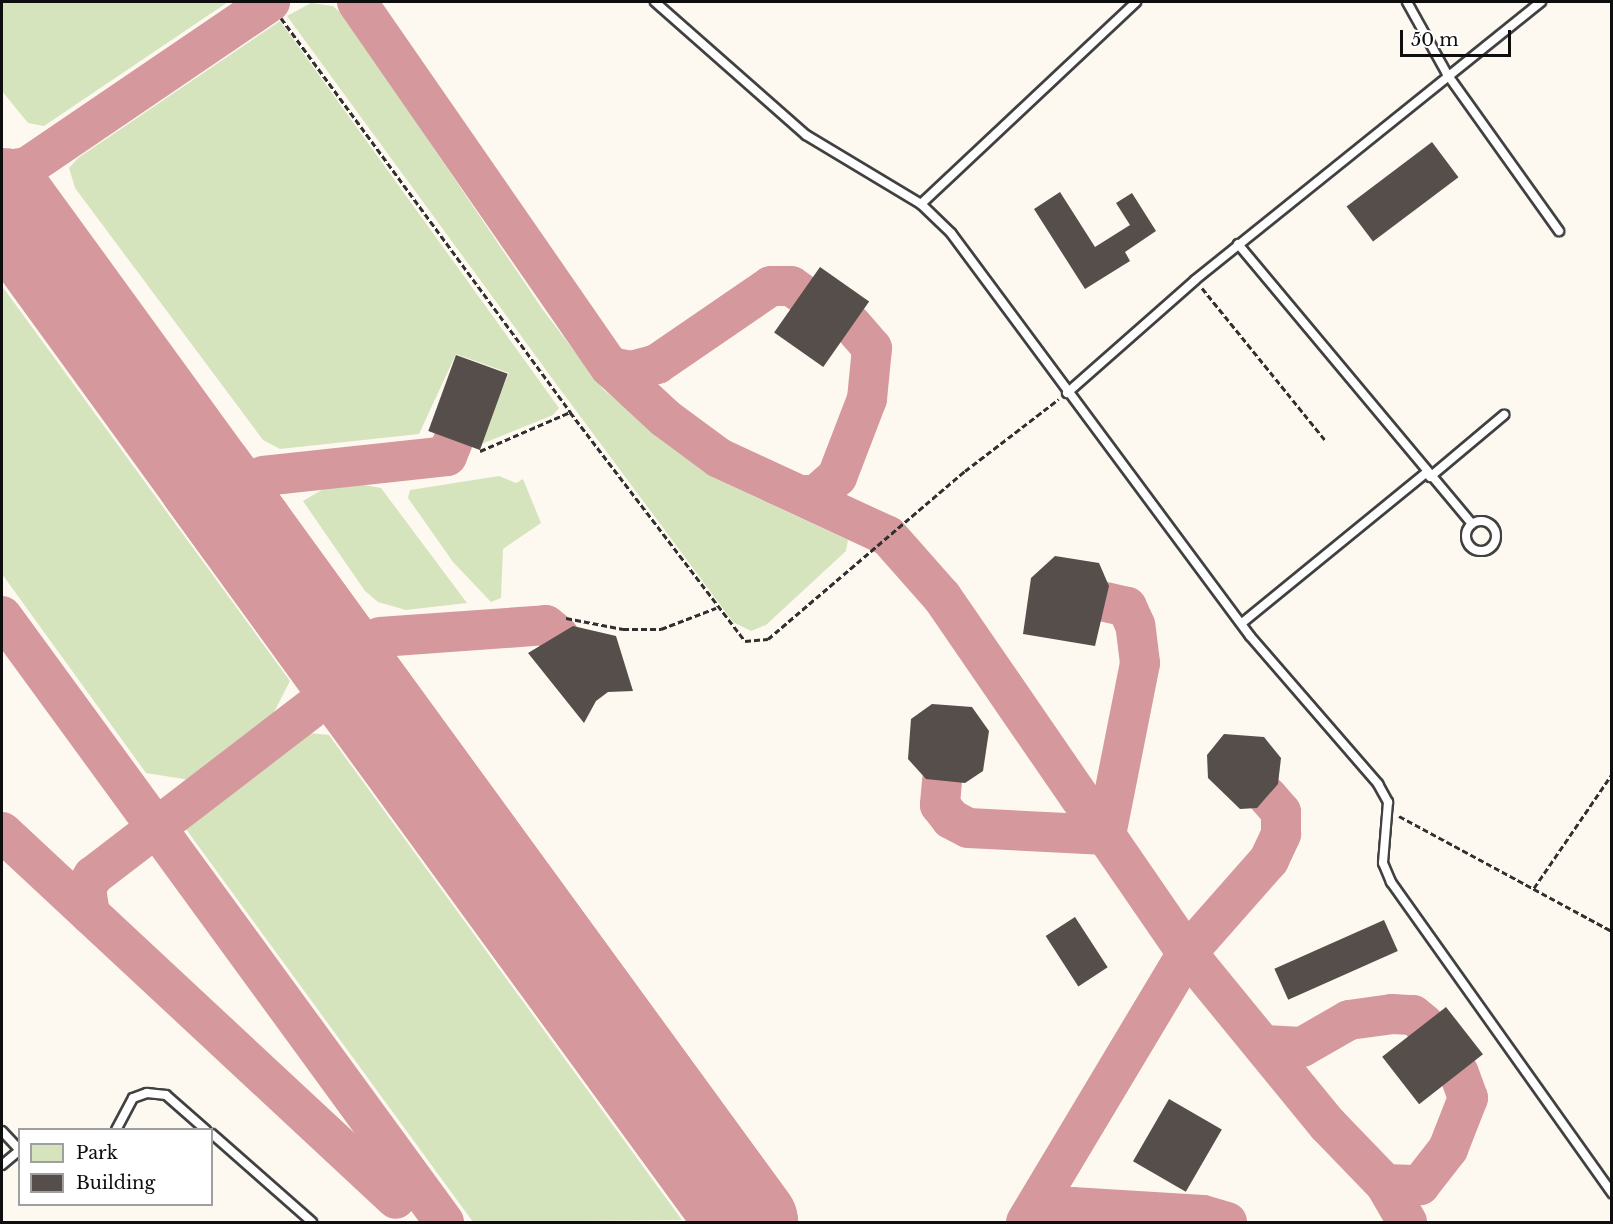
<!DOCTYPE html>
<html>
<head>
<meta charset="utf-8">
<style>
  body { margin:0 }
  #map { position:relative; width:1613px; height:1224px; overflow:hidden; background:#fdf9f0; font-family:"Libre Baskerville",serif }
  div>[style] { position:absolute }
  .green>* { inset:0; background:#d6e4be }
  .taxiway>* { height:40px; margin:-20px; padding:0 20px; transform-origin:20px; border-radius:20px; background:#d5989d }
  .runway>* { height:99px; margin:-49.5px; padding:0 49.5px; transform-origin:49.5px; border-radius:49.5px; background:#d5989d }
  .building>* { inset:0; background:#554e4b; transform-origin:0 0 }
  .path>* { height:3px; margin-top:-1.5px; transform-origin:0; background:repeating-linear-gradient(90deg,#303030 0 6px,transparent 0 9px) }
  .roads { filter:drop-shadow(2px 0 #414141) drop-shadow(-2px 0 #414141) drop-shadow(0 2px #414141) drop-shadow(0 -2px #414141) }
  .lane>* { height:8px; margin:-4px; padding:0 4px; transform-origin:4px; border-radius:4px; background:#fff }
  .lane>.ring { margin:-4px; padding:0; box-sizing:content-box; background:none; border:8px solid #fff; border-radius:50% }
  span { translate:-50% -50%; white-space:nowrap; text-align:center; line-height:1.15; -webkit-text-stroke:6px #fff; paint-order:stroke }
  .frame { position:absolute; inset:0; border:3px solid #0e0e0e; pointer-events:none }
  .legend { position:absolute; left:18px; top:1128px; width:195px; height:78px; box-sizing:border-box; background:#fff; border:2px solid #9f9f9f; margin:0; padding:8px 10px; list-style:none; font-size:18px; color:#0e0e0e }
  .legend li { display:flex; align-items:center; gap:12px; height:30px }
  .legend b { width:30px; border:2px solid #9f9f9f }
  .scale { position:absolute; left:1400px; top:30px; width:111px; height:27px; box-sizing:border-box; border:3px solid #0e0e0e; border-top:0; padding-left:8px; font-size:18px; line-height:21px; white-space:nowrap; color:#0e0e0e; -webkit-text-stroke:4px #fff; paint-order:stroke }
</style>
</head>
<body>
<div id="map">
  <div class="green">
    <i style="clip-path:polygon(2px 2px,228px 2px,44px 126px,28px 123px,2px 91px)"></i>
    <i style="clip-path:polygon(311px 3px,333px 6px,346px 18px,543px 310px,604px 390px,710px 476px,848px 540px,846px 551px,766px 625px,751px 631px,733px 622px,554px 381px,287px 16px)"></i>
    <i style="clip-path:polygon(280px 21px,559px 408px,553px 415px,479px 445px,509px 373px,456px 354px,419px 434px,280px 449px,263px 440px,75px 188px,69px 168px,78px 158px)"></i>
    <i style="clip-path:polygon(2px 286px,290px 681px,272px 716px,190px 780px,146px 773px,2px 574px)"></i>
    <i style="clip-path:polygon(499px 476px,516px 483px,523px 479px,541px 523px,503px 549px,501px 598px,491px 602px,453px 562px,408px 498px,410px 490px)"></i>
    <i style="clip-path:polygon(359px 484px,381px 488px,467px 603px,406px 610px,378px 602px,365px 591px,303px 501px,325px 488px)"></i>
    <i style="clip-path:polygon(309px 733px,329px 735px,682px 1220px,473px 1222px,183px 825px)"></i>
  </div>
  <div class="taxiway">
    <i style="left:357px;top:2px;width:444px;rotate:55.3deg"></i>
    <i style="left:610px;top:367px;width:75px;rotate:42.8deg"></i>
    <i style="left:665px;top:418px;width:67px;rotate:36.5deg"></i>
    <i style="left:719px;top:458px;width:186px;rotate:24.8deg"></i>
    <i style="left:888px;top:536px;width:81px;rotate:48.5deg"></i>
    <i style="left:942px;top:597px;width:432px;rotate:55.5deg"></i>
    <i style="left:1187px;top:953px;width:222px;rotate:50.7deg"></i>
    <i style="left:1328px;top:1125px;width:82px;rotate:46deg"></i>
    <i style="left:1385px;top:1184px;width:44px;rotate:59.9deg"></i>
    <i style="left:2px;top:171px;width:25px;rotate:-9deg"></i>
    <i style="left:27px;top:167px;width:294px;rotate:-34.2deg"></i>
    <i style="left:15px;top:216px;width:24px;rotate:-92deg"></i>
    <i style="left:14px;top:192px;width:28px;rotate:-63deg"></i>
    <i style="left:610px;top:367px;width:21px;rotate:11deg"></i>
    <i style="left:631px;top:371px;width:27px;rotate:-15deg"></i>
    <i style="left:657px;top:364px;width:138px;rotate:-34.4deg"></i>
    <i style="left:771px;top:286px;width:20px"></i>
    <i style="left:791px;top:286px;width:12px;rotate:35deg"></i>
    <i style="left:263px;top:476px;width:185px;rotate:-6.2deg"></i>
    <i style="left:447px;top:456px;width:16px;rotate:-68deg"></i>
    <i style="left:802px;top:495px;width:14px"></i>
    <i style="left:816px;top:495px;width:28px;rotate:-41deg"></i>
    <i style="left:837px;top:477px;width:84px;rotate:-69deg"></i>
    <i style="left:867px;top:399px;width:51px;rotate:-84.4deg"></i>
    <i style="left:872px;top:348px;width:30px;rotate:-131deg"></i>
    <i style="left:2px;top:616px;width:750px;rotate:53.89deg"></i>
    <i style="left:380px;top:637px;width:166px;rotate:-4.1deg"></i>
    <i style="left:546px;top:625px;width:17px;rotate:40deg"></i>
    <i style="left:942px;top:781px;width:24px;rotate:95deg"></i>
    <i style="left:940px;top:805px;width:18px;rotate:52deg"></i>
    <i style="left:951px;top:819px;width:19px;rotate:28deg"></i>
    <i style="left:968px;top:828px;width:138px;rotate:2.9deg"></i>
    <i style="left:1106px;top:835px;width:175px;rotate:-78.8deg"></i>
    <i style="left:1140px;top:663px;width:38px;rotate:-97deg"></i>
    <i style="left:1135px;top:625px;width:20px;rotate:-114deg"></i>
    <i style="left:1127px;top:607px;width:22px;rotate:-167deg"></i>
    <i style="left:2px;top:832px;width:538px;rotate:42.97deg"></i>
    <i style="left:90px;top:914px;width:26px;rotate:-99deg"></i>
    <i style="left:86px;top:888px;width:14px;rotate:-60deg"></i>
    <i style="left:93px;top:876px;width:325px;rotate:-37.5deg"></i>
    <i style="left:1263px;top:1045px;width:39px;rotate:3deg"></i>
    <i style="left:1302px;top:1047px;width:54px;rotate:-29.9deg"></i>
    <i style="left:1349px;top:1020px;width:43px;rotate:-7.9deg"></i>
    <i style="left:1392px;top:1014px;width:21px;rotate:3deg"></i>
    <i style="left:1413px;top:1015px;width:14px;rotate:39deg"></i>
    <i style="left:1385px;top:1184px;width:35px;rotate:2deg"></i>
    <i style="left:1420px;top:1185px;width:46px;rotate:-52.1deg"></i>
    <i style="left:1448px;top:1149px;width:55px;rotate:-68.6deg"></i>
    <i style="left:1468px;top:1098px;width:27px;rotate:-110deg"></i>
    <i style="left:1026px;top:1222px;width:313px;rotate:-59.1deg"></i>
    <i style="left:1187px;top:953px;width:124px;rotate:-48.6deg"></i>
    <i style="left:1269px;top:860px;width:29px;rotate:-65deg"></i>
    <i style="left:1281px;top:834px;width:22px;rotate:-90deg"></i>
    <i style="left:1281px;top:812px;width:21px;rotate:-131deg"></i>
    <i style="left:1035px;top:1222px;width:40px;rotate:-22deg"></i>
    <i style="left:1072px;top:1207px;width:131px;rotate:3.5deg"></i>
    <i style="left:1203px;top:1215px;width:25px;rotate:16deg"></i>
  </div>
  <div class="runway">
    <i style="left:2px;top:197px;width:414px;rotate:54deg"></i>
    <i style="left:206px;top:478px;width:245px;rotate:54deg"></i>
    <i style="left:350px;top:676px;width:676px;rotate:53.91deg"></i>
    <i style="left:748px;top:1222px;width:673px;rotate:-126.12deg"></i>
    <i style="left:351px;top:678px;width:247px;rotate:-125.9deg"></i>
  </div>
  <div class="building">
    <i style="left:1432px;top:142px;width:44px;height:107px;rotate:53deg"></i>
    <i style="clip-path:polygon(1060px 192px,1095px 247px,1130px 225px,1116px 203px,1132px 193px,1156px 231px,1125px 252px,1130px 261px,1085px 289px,1034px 209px)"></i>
    <i style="left:820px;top:267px;width:60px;height:80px;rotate:35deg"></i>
    <i style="left:456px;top:355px;width:55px;height:81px;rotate:20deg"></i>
    <i style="clip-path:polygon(1055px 556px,1099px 563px,1109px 586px,1095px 646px,1023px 634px,1031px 578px)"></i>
    <i style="clip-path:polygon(573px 626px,616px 636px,633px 691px,608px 692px,596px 701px,584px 723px,528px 653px)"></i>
    <i style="clip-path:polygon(932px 704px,972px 707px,989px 731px,983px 771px,965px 783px,926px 779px,908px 759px,911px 719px)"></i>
    <i style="clip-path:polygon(1224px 734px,1264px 737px,1281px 758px,1278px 784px,1257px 808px,1240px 809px,1208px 778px,1207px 755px)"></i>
    <i style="left:1075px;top:917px;width:60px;height:35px;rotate:57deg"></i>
    <i style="left:1384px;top:920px;width:34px;height:120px;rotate:66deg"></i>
    <i style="left:1446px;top:1007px;width:60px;height:81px;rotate:52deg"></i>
    <i style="left:1169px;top:1099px;width:61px;height:72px;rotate:30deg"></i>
  </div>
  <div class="path">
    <i style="left:281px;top:18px;width:489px;rotate:53.7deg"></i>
    <i style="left:570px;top:412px;width:288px;rotate:52.6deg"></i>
    <i style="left:745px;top:641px;width:23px;rotate:-5deg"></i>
    <i style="left:768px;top:639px;width:259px;rotate:-40.5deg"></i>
    <i style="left:965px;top:471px;width:118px;rotate:-37.5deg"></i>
    <i style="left:1202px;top:288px;width:196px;rotate:51deg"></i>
    <i style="left:480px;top:451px;width:98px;rotate:-23.4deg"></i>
    <i style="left:566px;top:618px;width:58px;rotate:10.9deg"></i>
    <i style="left:623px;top:629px;width:38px"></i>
    <i style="left:661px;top:629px;width:59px;rotate:-20.9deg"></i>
    <i style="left:1399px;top:816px;width:242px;rotate:28.4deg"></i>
    <i style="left:1534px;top:888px;width:138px;rotate:-55.6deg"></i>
  </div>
  <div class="roads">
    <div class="lane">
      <i style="left:655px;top:2px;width:201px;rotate:41.4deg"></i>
      <i style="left:806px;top:135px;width:134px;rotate:31deg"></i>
      <i style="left:921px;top:204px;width:42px;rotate:44deg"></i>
      <i style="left:951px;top:233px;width:502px;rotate:53.43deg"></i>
      <i style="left:1250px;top:636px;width:196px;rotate:49.1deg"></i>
      <i style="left:1378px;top:784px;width:21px;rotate:61deg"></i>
      <i style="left:1388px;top:802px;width:61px;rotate:94.7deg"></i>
      <i style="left:1383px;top:863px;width:21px;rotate:67deg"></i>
      <i style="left:1391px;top:882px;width:382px;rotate:54.6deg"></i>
      <i style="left:1407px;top:2px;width:82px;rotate:60.9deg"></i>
      <i style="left:1447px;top:74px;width:193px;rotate:54.5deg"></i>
      <i style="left:921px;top:204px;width:295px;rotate:-43.2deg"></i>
      <i style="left:1238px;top:244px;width:365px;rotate:50.1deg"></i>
      <i style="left:1067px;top:393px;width:171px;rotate:-41.4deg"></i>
      <i style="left:1195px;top:280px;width:444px;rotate:-38.8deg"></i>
      <i style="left:1430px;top:477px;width:97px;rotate:-40deg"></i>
      <i class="ring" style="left:1466px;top:521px;width:22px;height:22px"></i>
      <i style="left:1242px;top:623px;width:237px;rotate:-39.2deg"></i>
      <i style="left:116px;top:1130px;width:36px;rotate:-62deg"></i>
      <i style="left:133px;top:1098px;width:15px;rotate:-20deg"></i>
      <i style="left:147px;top:1093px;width:19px;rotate:6deg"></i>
      <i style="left:166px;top:1095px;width:53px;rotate:41.2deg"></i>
      <i style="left:2px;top:1131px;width:26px;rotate:47deg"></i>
      <i style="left:212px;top:1134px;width:133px;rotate:41.3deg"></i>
      <i style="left:2px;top:1165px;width:23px;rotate:-40deg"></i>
    </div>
  </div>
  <div class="frame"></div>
  <ul class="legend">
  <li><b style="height:16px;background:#d6e4be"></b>Park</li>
  <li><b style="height:16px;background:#554e4b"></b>Building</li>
  </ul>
  <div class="scale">50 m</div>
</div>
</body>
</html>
